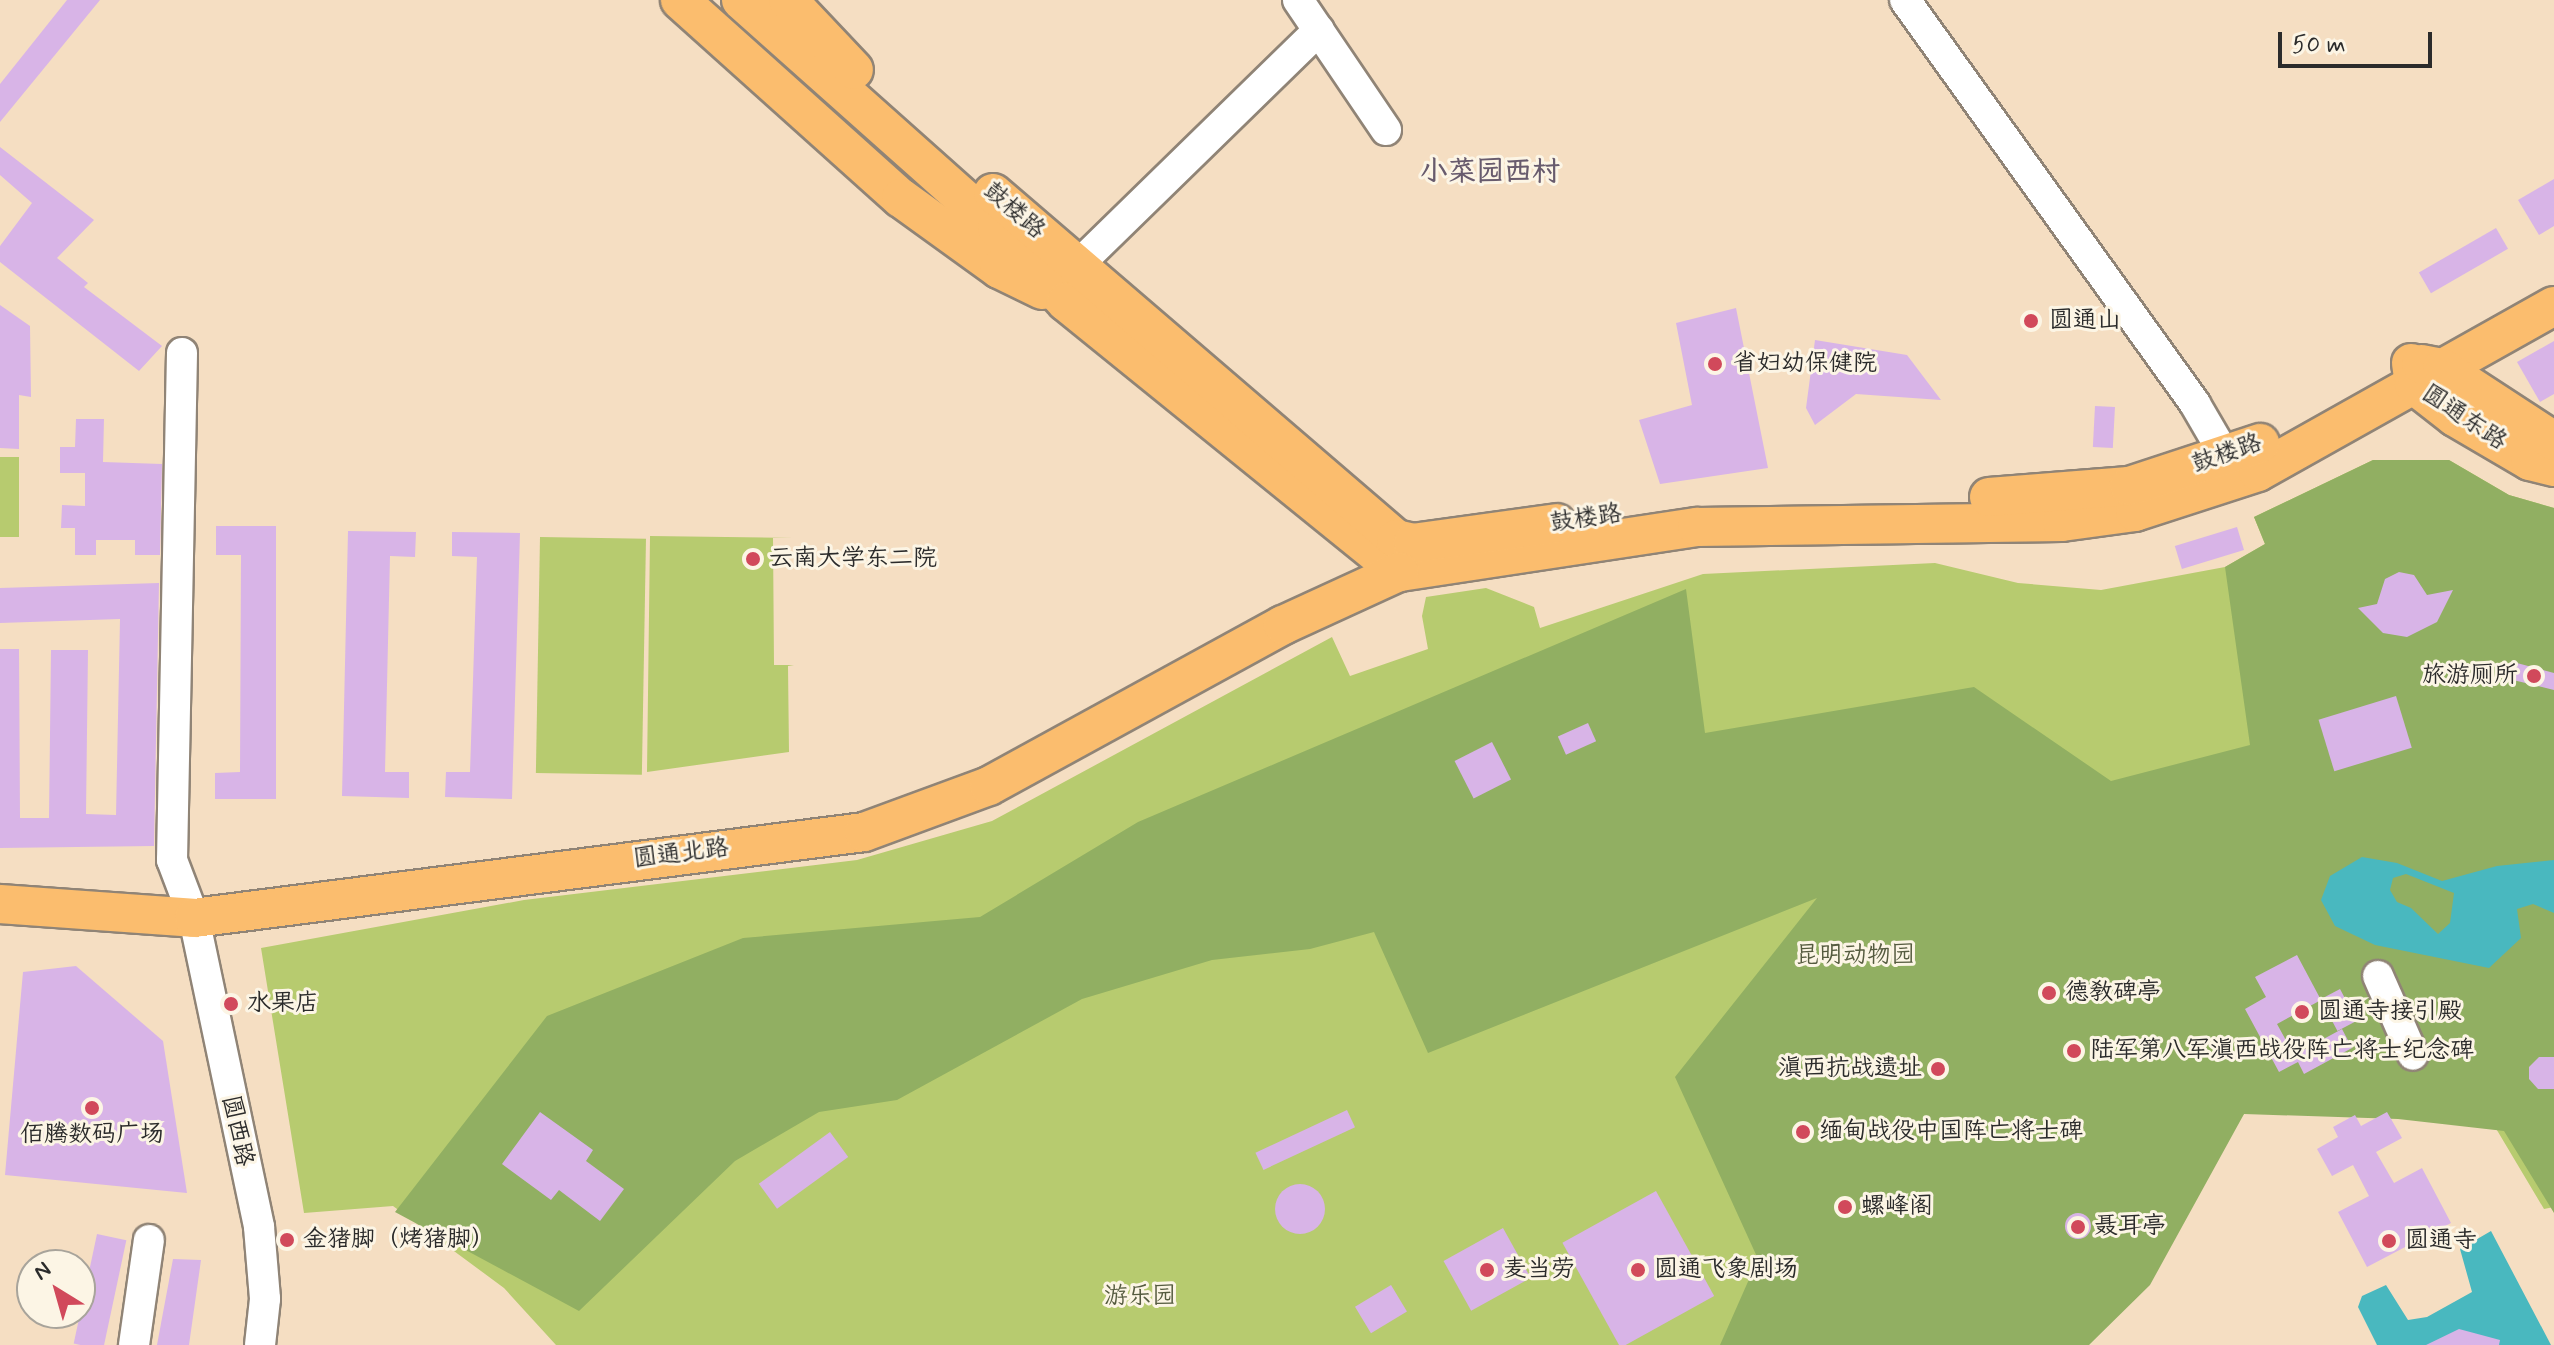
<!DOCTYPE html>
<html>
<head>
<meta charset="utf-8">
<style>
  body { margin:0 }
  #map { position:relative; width:2554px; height:1345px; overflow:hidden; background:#f5dec2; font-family:Mynerve,"LXGW WenKai TC",sans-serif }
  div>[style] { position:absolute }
  .green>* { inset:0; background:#b7cb6f; transform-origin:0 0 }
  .forest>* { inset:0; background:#91af62 }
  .water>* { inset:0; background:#49b8bf }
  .building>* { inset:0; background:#d8b4e7; transform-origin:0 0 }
  .round { border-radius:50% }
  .roads { filter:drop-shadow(2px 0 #908476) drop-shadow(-2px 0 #908476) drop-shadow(0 2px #908476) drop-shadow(0 -2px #908476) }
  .minor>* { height:30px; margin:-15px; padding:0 15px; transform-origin:15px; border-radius:15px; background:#fff }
  .major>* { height:38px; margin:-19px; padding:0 19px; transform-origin:19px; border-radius:19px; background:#fbbd6e }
  .dots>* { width:22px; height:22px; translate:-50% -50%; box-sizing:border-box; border:4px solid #fcf5e5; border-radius:50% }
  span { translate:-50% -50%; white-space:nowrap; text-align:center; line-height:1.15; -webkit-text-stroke:6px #fcf5e5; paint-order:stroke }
  .street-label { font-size:24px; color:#2b2b2b }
  .poi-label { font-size:24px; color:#2b2b2b }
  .left { translate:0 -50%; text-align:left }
  .right { translate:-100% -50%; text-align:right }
  .park-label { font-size:24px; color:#555b3f }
  .quarter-label { font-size:28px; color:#685b6d; font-weight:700 }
  .north { position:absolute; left:16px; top:1249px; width:80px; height:80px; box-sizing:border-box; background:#fcf5e5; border:2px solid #a8a49b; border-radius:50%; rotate:323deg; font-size:22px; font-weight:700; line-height:32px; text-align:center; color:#2b2b2b }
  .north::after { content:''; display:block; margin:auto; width:28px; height:36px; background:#d1495b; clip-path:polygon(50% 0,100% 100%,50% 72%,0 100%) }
  .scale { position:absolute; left:2278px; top:32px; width:154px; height:36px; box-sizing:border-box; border:4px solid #2b2b2b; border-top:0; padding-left:10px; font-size:24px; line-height:28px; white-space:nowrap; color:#2b2b2b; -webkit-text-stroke:6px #fcf5e5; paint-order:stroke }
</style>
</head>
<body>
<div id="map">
  <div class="green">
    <i style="left:0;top:457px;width:19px;height:80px"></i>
    <i style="clip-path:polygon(2373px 460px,2449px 460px,2509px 495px,2554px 508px,2554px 1207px,2544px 1209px,2479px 1100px,2244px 1114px,2074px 1345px,556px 1345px,504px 1288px,393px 1206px,304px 1213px,261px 948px,524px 900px,857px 860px,992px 821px,1332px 637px,1350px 676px,1428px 649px,1422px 616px,1426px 597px,1486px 588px,1534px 607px,1540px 628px,1703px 574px,1935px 563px,2018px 583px,2101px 590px,2225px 567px,2265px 544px,2254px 517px)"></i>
    <i style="clip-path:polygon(650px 536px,793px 538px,773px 538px,774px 665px,794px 665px,788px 666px,789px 752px,647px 772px)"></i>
    <i style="left:540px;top:537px;width:106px;height:236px;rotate:1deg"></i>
  </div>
  <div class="forest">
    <i style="clip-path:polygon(2373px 460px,2449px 460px,2509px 495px,2554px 508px,2554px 1213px,2504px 1131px,2398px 1119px,2244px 1114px,2150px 1285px,2089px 1345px,1720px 1345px,1758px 1259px,1675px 1077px,1817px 898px,1428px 1053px,1374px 932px,1310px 949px,1212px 960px,1082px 999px,897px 1100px,819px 1112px,735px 1161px,579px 1311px,395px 1212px,547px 1016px,743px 938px,980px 917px,1138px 822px,1686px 589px,1705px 733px,1974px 687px,2111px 781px,2250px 745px,2225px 567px,2265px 544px,2254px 517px)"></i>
  </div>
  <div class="water">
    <i style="clip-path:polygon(evenodd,2362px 857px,2397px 863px,2442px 881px,2497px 866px,2554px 860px,2554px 913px,2533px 904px,2517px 909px,2521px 938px,2489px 968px,2375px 945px,2335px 926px,2321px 900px,2330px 876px,2362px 857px,2406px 874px,2454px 893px,2450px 923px,2438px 934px,2411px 908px,2397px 902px,2390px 890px,2393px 878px,2406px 874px)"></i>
    <i style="clip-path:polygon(2491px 1231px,2551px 1345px,2377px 1345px,2358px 1307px,2362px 1296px,2386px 1285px,2408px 1320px,2427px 1317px,2472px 1292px,2460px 1249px)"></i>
  </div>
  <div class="building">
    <i style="clip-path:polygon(67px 0,100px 0,0 122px,0 84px)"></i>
    <i style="clip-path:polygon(0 147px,94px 220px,57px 258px,88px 283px,84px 287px,162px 346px,139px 371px,0 262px,0 246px,32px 203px,0 175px)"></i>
    <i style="clip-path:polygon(2554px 179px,2554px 226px,2539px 235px,2518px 200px)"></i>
    <i style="left:2496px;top:228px;width:24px;height:89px;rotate:60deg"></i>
    <i style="clip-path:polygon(0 305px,30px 326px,31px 397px,19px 395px,19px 449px,0 448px)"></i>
    <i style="clip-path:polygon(1736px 308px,1768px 468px,1660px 484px,1639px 420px,1692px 405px,1676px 323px)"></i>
    <i style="clip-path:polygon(1815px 340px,1907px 355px,1941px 400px,1856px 394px,1815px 425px,1806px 408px)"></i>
    <i style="clip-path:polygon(2554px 341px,2554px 394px,2540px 402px,2517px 362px)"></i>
    <i style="left:2095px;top:406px;width:20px;height:41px;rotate:3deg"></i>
    <i style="clip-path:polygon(76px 419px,104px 419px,103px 462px,162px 464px,160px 555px,135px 555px,135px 540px,96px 540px,96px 555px,75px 555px,75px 528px,61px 528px,62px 505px,85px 506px,85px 473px,60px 473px,60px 447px,75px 447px)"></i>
    <i style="clip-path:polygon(216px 526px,276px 526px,276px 799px,215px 799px,215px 773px,240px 772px,241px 555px,216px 555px)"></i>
    <i style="left:2237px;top:527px;width:24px;height:65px;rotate:73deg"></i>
    <i style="clip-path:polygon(348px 531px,416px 532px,415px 557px,390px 556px,385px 772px,409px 772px,409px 798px,342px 796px)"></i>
    <i style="clip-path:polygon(452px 532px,520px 533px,512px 799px,445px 797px,446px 772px,470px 772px,477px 557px,452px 556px)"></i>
    <i style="clip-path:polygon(2399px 572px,2414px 575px,2427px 595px,2453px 590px,2437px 622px,2407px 637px,2383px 633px,2358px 608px,2377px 604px,2385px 579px)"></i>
    <i style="clip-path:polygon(159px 583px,154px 846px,0 848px,0 649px,19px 649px,20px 818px,49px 818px,51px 650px,88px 650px,86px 814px,116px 815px,120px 619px,0 623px,0 588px)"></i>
    <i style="clip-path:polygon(2517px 663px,2554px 673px,2554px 690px,2513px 680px)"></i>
    <i style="left:2396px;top:696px;width:54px;height:81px;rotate:73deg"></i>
    <i style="left:1588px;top:723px;width:20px;height:33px;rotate:66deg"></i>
    <i style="left:1492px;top:742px;width:42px;height:42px;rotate:63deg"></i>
    <i style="clip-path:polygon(2297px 955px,2321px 1000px,2277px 1024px,2294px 1055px,2342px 1029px,2352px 1048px,2304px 1074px,2298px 1062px,2279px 1072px,2245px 1009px,2266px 997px,2255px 977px)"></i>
    <i style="clip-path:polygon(76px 966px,163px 1041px,187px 1193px,5px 1175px,23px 972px)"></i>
    <i style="left:2340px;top:989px;width:36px;height:22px;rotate:62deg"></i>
    <i style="clip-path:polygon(2539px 1057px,2554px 1057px,2554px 1089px,2538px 1089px,2529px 1079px,2529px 1067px)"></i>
    <i style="left:1347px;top:1110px;width:19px;height:101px;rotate:65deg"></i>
    <i style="clip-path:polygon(540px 1112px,593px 1150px,586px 1161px,624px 1189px,600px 1221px,559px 1190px,551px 1200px,502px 1164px)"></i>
    <i style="clip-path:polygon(2387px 1112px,2402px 1138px,2376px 1152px,2394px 1183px,2422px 1168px,2451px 1223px,2367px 1267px,2338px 1212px,2369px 1196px,2353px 1165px,2332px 1176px,2317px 1149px,2338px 1137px,2333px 1127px,2355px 1115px,2361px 1126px)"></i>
    <i style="left:830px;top:1132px;width:31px;height:88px;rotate:54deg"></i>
    <i class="round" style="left:1275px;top:1184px;width:50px;height:50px"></i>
    <i style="left:1656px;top:1191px;width:120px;height:107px;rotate:61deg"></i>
    <i class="round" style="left:2065px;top:1213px;width:26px;height:26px"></i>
    <i style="left:1503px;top:1228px;width:57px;height:68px;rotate:61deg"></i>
    <i style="left:97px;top:1234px;width:30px;height:112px;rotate:12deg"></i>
    <i style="clip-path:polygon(173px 1259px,201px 1260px,189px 1345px,157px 1345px)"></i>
    <i style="left:1391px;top:1285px;width:31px;height:42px;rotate:59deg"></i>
    <i style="clip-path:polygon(2459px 1329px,2500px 1340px,2499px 1345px,2426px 1345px)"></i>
  </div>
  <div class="roads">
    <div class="minor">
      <i style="left:1298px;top:0;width:157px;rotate:55.9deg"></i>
      <i style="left:1905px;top:0;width:497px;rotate:54.3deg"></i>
      <i style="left:2195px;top:404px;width:61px;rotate:59.7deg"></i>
      <i style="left:1077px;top:266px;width:338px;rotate:-44.3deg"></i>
      <i style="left:182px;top:353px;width:507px;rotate:91.13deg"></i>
      <i style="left:172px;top:860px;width:62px;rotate:69.2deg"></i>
      <i style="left:194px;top:918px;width:316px;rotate:78.1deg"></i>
      <i style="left:259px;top:1227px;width:72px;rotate:85.2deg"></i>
      <i style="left:265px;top:1299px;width:46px;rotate:96.2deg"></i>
      <i style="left:2378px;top:976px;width:86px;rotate:66.1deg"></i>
      <i style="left:134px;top:1345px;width:106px;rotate:-81.9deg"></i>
    </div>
    <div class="major">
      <i style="left:680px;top:0;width:297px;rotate:41.9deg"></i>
      <i style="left:901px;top:198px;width:121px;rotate:35.9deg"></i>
      <i style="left:999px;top:269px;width:48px;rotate:26deg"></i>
      <i style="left:741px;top:0;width:343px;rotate:41.7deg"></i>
      <i style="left:997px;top:228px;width:101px;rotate:47deg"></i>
      <i style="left:1066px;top:302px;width:429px;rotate:39deg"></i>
      <i style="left:1399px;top:572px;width:301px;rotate:-8.6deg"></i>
      <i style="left:1697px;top:527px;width:365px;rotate:-0.8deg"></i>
      <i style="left:2062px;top:522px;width:74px;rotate:-7.8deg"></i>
      <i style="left:2135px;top:512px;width:129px;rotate:-18deg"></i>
      <i style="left:2258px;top:472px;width:339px;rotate:-29.3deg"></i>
      <i style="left:788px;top:0;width:96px;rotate:46.7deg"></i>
      <i style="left:993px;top:193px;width:531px;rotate:40.65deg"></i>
      <i style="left:1396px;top:539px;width:17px;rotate:13deg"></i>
      <i style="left:1413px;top:543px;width:145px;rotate:-7.9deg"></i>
      <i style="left:2411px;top:363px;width:22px;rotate:82deg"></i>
      <i style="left:2414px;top:385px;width:52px;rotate:38deg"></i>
      <i style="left:2455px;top:417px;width:87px;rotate:30.4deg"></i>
      <i style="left:2530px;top:461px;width:25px;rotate:14deg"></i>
      <i style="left:2421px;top:364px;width:21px;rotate:11deg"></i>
      <i style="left:2442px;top:368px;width:134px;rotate:33.1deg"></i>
      <i style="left:1989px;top:497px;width:140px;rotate:-4.5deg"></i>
      <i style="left:2129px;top:486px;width:138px;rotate:-18.2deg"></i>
      <i style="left:0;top:904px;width:195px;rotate:4.1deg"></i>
      <i style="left:194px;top:918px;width:675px;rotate:-7.31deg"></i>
      <i style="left:864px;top:832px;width:133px;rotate:-20.2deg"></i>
      <i style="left:989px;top:786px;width:335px;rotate:-28.7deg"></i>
      <i style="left:1283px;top:625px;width:128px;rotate:-24.6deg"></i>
    </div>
  </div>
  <div class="dots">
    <i style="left:2031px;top:321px;background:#d1495b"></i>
    <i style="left:1715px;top:364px;background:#d1495b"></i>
    <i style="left:753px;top:559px;background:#d1495b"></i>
    <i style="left:2534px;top:676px;background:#d1495b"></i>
    <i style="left:2049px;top:993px;background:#d1495b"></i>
    <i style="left:231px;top:1004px;background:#d1495b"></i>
    <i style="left:2302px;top:1012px;background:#d1495b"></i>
    <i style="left:2074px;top:1051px;background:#d1495b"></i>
    <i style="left:1938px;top:1069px;background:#d1495b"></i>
    <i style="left:92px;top:1108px;background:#d1495b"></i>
    <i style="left:1803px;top:1132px;background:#d1495b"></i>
    <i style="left:1845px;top:1207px;background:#d1495b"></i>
    <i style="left:2078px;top:1227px;background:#d1495b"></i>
    <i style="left:287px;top:1240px;background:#d1495b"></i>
    <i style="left:2389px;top:1241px;background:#d1495b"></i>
    <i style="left:1487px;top:1270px;background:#d1495b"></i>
    <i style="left:1638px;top:1270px;background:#d1495b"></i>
  </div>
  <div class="street-label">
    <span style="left:1014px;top:211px;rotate:41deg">鼓楼路</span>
    <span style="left:2464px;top:418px;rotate:34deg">圆通东路</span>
    <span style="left:2227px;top:454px;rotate:-19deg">鼓楼路</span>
    <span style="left:1586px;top:519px;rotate:-8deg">鼓楼路</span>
    <span style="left:681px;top:854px;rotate:-7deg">圆通北路</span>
    <span style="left:237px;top:1131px;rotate:78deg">圆西路</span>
  </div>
  <div class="poi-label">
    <span class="left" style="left:2049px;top:321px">圆通山</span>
    <span class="left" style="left:1733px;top:364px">省妇幼保健院</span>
    <span class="left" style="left:769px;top:559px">云南大学东二院</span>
    <span class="right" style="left:2518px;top:676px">旅游厕所</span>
    <span class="left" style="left:2065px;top:993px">德教碑亭</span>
    <span class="left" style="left:247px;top:1004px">水果店</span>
    <span class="left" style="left:2318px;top:1012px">圆通寺接引殿</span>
    <span class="left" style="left:2090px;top:1051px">陆军第八军滇西战役阵亡将士纪念碑</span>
    <span class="right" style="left:1922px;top:1069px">滇西抗战遗址</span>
    <span class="left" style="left:1819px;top:1132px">缅甸战役中国阵亡将士碑</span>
    <span style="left:92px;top:1135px">佰腾数码广场</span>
    <span class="left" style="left:1861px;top:1207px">螺峰阁</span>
    <span class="left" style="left:2094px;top:1227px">聂耳亭</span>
    <span class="left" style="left:303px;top:1240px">金猪脚（烤猪脚）</span>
    <span class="left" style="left:2405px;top:1241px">圆通寺</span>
    <span class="left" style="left:1503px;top:1270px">麦当劳</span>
    <span class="left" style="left:1654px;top:1270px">圆通飞象剧场</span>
  </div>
  <div class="park-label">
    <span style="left:1855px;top:956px">昆明动物园</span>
    <span style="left:1140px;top:1297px">游乐园</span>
  </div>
  <div class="quarter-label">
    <span style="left:1490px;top:173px">小菜园西村</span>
  </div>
  <div class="north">N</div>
  <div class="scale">50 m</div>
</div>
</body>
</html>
